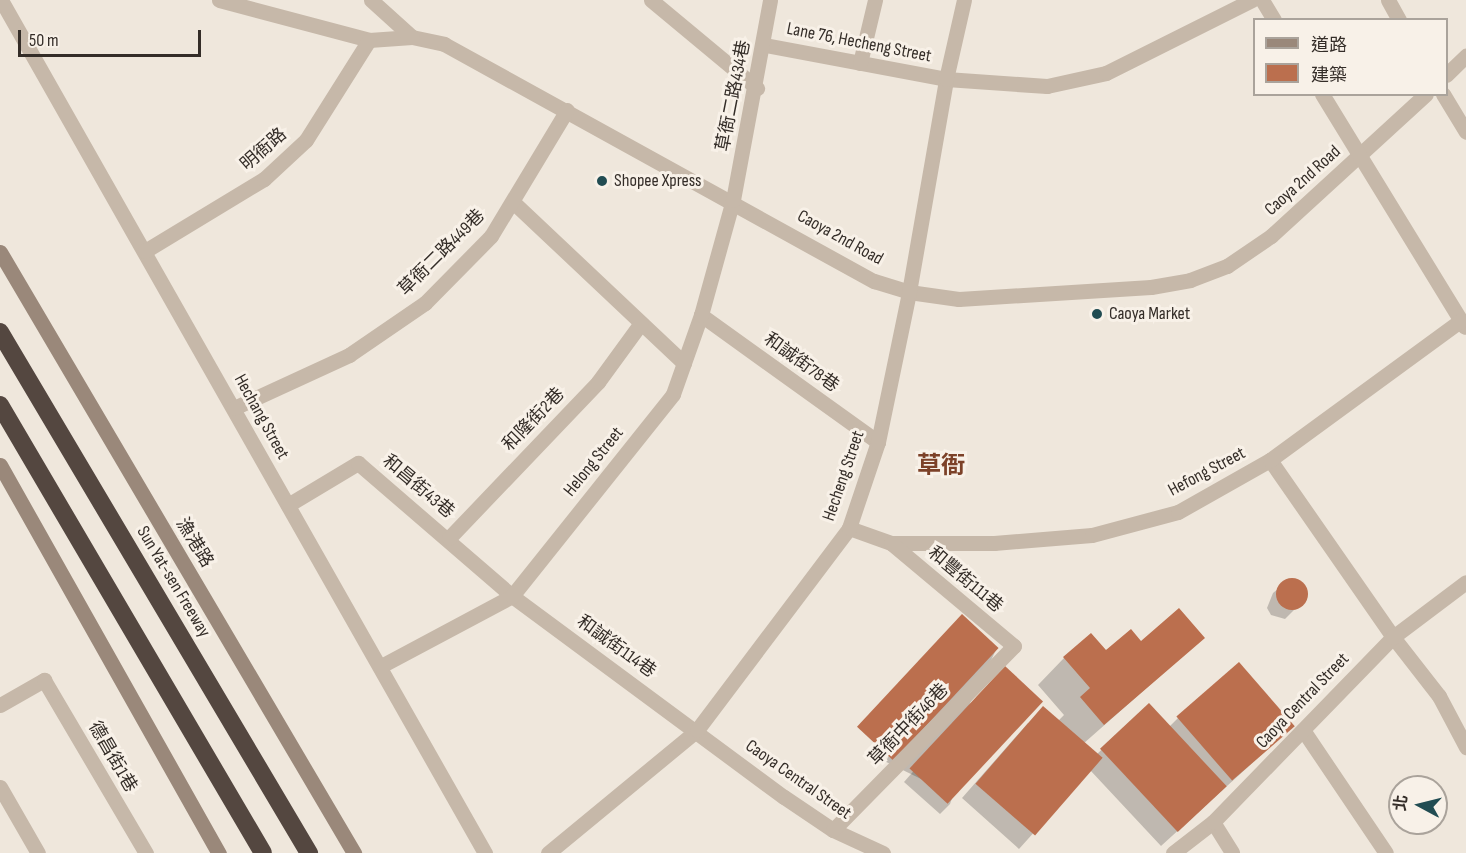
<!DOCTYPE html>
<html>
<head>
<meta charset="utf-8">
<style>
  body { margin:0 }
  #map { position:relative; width:1466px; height:853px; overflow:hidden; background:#efe7dc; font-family:"Sofia Sans Condensed","Noto Sans TC",sans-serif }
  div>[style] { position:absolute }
  .shadow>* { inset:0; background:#0003; transform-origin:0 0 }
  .building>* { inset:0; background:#bb6f4e; transform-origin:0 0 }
  .round { border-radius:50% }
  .street>* { height:15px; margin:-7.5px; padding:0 7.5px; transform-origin:7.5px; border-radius:7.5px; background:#c6b8a9 }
  .secondary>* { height:15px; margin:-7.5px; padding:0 7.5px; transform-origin:7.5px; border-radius:7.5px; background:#9a887a }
  .highway>* { height:18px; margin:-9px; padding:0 9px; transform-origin:9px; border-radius:9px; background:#544740 }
  .dots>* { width:16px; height:16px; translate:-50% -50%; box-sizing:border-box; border:3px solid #f8f1e8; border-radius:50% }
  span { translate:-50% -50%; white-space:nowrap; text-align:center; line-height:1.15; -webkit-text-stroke:6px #f8f1e8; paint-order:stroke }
  .street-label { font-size:18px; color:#342d28 }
  .poi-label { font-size:18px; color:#342d28 }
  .left { translate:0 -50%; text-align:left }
  .district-label { font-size:24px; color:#7c4128; font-weight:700 }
  .legend { position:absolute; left:1253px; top:18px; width:195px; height:78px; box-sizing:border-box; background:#f8f1e8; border:2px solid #aaa39b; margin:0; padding:8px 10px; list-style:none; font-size:18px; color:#342d28 }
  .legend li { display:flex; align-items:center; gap:12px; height:30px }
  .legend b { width:30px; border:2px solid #aaa39b }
  .north { position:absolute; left:1388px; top:775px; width:60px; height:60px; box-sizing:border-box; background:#f8f1e8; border:2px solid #aaa39b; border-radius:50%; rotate:277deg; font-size:16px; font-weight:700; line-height:24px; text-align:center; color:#342d28 }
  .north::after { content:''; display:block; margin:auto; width:21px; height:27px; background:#214c52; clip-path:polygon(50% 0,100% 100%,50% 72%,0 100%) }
  .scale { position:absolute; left:18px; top:30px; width:183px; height:27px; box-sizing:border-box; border:3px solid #342d28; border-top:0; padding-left:8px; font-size:18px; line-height:21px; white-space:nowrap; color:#342d28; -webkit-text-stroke:4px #f8f1e8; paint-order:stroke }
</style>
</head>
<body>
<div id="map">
  <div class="shadow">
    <i style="clip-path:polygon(1290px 579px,1304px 585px,1306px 598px,1285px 619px,1271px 615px,1267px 608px,1273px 593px)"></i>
    <i style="left:952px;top:626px;width:50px;height:151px;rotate:26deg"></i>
    <i style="clip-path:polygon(1203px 638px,1083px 744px,1096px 755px,1149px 705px,1169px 727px,1178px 718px,1293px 726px,1161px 846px,1090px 770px,1019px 849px,962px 798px,1028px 723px,1058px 721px,1064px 715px,1038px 685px,1064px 658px,1141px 643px)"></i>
    <i style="clip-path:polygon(995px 678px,950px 804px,940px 814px,904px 782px)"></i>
  </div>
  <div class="building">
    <i class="round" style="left:1276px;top:578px;width:32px;height:32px"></i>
    <i style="clip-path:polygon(1179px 608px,1205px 638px,1104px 725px,1080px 697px,1090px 688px,1063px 657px,1091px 633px,1106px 650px,1131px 629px,1141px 641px)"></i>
    <i style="left:962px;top:614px;width:50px;height:154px;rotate:43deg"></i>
    <i style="left:1239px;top:662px;width:85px;height:83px;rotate:49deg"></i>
    <i style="left:1005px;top:666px;width:52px;height:140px;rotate:43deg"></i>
    <i style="left:1149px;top:703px;width:114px;height:67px;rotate:47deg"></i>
    <i style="left:1043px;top:706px;width:79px;height:103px;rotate:41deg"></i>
  </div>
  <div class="street">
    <i style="left:1px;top:0;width:981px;rotate:60.43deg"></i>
    <i style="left:219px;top:0;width:155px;rotate:14.9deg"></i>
    <i style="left:369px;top:40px;width:43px;rotate:-4deg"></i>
    <i style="left:412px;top:37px;width:33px;rotate:12deg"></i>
    <i style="left:444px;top:44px;width:491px;rotate:28.9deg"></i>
    <i style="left:874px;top:281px;width:37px;rotate:17deg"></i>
    <i style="left:909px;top:292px;width:50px;rotate:8deg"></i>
    <i style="left:959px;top:299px;width:192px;rotate:-3.6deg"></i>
    <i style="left:1151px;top:287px;width:40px;rotate:-10deg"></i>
    <i style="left:1190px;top:280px;width:40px;rotate:-21deg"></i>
    <i style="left:1227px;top:266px;width:53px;rotate:-34.3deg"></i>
    <i style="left:1271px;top:236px;width:210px;rotate:-42.5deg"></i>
    <i style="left:371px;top:0;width:55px;rotate:42.1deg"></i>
    <i style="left:651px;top:0;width:138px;rotate:39.7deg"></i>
    <i style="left:1262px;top:0;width:23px;rotate:59deg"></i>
    <i style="left:1388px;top:0;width:23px;rotate:61deg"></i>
    <i style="left:765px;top:45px;width:184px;rotate:10.6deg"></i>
    <i style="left:946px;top:79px;width:101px;rotate:4deg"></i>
    <i style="left:1047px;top:86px;width:60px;rotate:-12.4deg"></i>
    <i style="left:1106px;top:73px;width:163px;rotate:-26.6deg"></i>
    <i style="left:860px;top:63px;width:65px;rotate:-76.6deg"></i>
    <i style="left:1446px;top:75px;width:28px;rotate:-44deg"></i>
    <i style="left:1322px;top:94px;width:273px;rotate:58.5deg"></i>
    <i style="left:1443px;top:94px;width:44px;rotate:58.8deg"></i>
    <i style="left:513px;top:202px;width:235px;rotate:43.3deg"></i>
    <i style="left:145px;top:251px;width:139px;rotate:-31.2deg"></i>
    <i style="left:264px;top:179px;width:57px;rotate:-42.9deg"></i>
    <i style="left:306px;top:140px;width:118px;rotate:-57.8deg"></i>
    <i style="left:701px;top:315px;width:218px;rotate:35.7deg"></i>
    <i style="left:234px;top:408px;width:127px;rotate:-24.7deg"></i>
    <i style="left:349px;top:355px;width:92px;rotate:-34.4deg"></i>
    <i style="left:425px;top:303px;width:94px;rotate:-45.4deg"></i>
    <i style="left:491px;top:236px;width:147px;rotate:-58.9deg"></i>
    <i style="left:1270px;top:460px;width:216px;rotate:55.2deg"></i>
    <i style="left:1393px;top:637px;width:75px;rotate:52.1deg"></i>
    <i style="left:1439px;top:696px;width:58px;rotate:62.1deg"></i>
    <i style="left:288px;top:505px;width:82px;rotate:-31deg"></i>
    <i style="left:358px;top:463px;width:203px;rotate:40.8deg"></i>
    <i style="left:512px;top:596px;width:338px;rotate:36.5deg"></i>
    <i style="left:784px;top:797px;width:59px;rotate:34deg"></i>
    <i style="left:833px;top:830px;width:55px;rotate:24.7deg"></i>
    <i style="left:849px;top:528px;width:45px;rotate:19.7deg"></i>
    <i style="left:891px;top:543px;width:103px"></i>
    <i style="left:994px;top:543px;width:98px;rotate:-4.7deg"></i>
    <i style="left:1092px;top:535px;width:89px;rotate:-15deg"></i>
    <i style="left:1178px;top:512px;width:106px;rotate:-29.5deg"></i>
    <i style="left:1270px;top:460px;width:237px;rotate:-36.2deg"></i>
    <i style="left:449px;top:538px;width:216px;rotate:-46.3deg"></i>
    <i style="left:598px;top:382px;width:73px;rotate:-53.9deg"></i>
    <i style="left:381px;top:666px;width:149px;rotate:-28.1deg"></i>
    <i style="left:512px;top:596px;width:258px;rotate:-51.4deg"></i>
    <i style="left:673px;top:394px;width:84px;rotate:-70.5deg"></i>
    <i style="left:701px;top:315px;width:119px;rotate:-74.5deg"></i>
    <i style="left:733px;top:200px;width:203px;rotate:-79.5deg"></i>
    <i style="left:0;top:705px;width:51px;rotate:-29.6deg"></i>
    <i style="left:44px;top:680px;width:201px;rotate:59.5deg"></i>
    <i style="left:1303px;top:730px;width:148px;rotate:56deg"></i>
    <i style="left:0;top:787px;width:76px;rotate:60.1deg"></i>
    <i style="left:1213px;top:822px;width:36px;rotate:58deg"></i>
    <i style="left:833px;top:830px;width:258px;rotate:-45.5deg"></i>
    <i style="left:1014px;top:646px;width:160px;rotate:-140.1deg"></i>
    <i style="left:548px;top:853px;width:193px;rotate:-39.5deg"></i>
    <i style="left:697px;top:730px;width:253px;rotate:-53deg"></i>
    <i style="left:849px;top:528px;width:91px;rotate:-71.4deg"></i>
    <i style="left:878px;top:442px;width:153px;rotate:-78.3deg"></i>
    <i style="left:909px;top:292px;width:216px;rotate:-80.1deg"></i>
    <i style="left:946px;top:79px;width:81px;rotate:-77.2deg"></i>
    <i style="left:1173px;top:853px;width:51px;rotate:-37.8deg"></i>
    <i style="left:1213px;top:822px;width:258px;rotate:-45.8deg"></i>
    <i style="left:1393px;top:637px;width:91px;rotate:-37deg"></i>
  </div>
  <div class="secondary">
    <i style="left:0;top:252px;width:698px;rotate:59.5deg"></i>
    <i style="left:0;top:465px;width:446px;rotate:60.6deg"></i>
  </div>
  <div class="highway">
    <i style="left:0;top:332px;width:606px;rotate:59.33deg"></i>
    <i style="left:0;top:405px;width:519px;rotate:59.58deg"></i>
  </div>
  <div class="dots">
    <i style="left:602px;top:181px;background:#214c52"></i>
    <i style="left:1097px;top:314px;background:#214c52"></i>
  </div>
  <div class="street-label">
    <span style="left:859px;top:43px;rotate:11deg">Lane 76, Hecheng Street</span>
    <span style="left:734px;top:96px;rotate:-79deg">草衙二路434巷</span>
    <span style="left:264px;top:150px;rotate:-41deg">明衙路</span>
    <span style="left:1303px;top:181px;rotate:-42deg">Caoya 2nd Road</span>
    <span style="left:840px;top:238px;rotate:29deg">Caoya 2nd Road</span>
    <span style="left:442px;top:253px;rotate:-45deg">草衙二路449巷</span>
    <span style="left:801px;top:363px;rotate:36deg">和誠街78巷</span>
    <span style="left:261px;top:417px;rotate:61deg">Hechang Street</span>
    <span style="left:534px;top:420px;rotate:-46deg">和隆街2巷</span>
    <span style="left:594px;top:462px;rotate:-51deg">Helong Street</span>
    <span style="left:1207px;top:472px;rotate:-28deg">Hefong Street</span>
    <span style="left:844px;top:476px;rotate:-71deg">Hecheng Street</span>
    <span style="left:418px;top:487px;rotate:40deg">和昌街43巷</span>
    <span style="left:194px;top:543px;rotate:59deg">漁港路</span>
    <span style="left:965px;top:580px;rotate:40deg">和豐街111巷</span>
    <span style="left:173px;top:582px;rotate:59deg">Sun Yat-sen Freeway</span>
    <span style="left:616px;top:647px;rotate:36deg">和誠街114巷</span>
    <span style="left:1303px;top:701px;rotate:-46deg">Caoya Central Street</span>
    <span style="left:909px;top:725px;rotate:-46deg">草衙中街46巷</span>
    <span style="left:112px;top:757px;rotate:60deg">德昌街1巷</span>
    <span style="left:798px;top:780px;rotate:35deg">Caoya Central Street</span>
  </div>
  <div class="poi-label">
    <span class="left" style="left:614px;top:181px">Shopee Xpress</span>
    <span class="left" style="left:1109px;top:314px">Caoya Market</span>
  </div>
  <div class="district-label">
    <span style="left:941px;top:466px">草衙</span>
  </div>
  <ul class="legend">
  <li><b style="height:8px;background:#9a887a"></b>道路</li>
  <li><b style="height:16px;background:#bb6f4e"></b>建築</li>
  </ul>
  <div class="north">北</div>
  <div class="scale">50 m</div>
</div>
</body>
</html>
